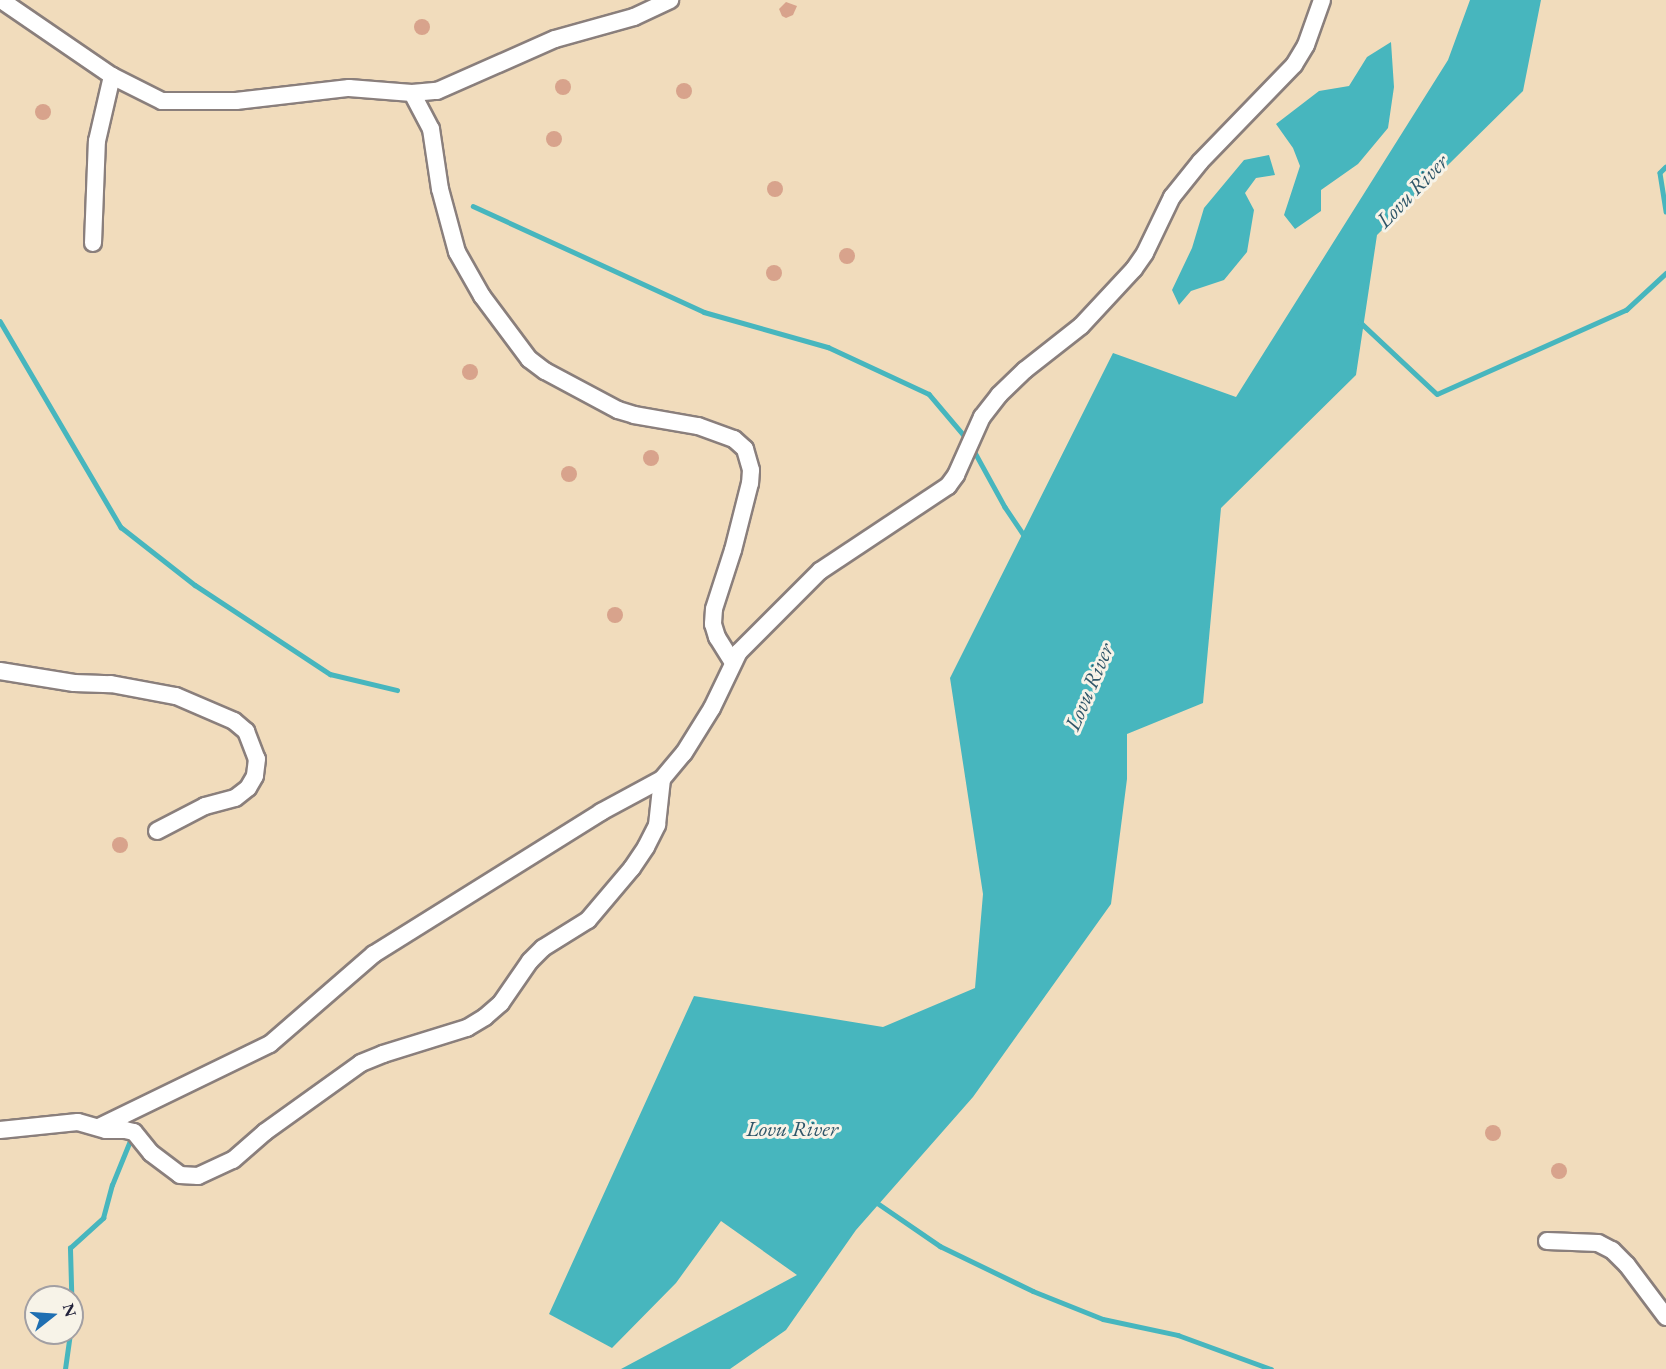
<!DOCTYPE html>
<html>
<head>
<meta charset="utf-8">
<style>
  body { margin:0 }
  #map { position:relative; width:1666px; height:1369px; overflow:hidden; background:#f1dcbc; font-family:"EB Garamond",serif }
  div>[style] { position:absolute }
  .water>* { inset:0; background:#47b6be }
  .stream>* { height:4.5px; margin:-2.25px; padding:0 2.25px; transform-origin:2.25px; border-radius:2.25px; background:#47b6be }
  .building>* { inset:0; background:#d8a38c }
  .round { border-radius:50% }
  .roads { filter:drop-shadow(2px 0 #8a7f7c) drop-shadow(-2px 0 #8a7f7c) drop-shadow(0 2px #8a7f7c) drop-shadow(0 -2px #8a7f7c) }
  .minor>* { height:16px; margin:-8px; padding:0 8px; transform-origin:8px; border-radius:8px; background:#fff }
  span { translate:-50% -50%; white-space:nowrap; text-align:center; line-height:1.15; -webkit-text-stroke:6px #f7f3e8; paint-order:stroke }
  .water-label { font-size:22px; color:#2f5669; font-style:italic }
  .north { position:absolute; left:24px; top:1285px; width:60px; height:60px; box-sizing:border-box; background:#f7f3e8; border:2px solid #a29fa3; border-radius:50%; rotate:73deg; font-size:16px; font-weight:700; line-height:24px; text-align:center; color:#22223b }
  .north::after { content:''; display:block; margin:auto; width:21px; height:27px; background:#1f6fb2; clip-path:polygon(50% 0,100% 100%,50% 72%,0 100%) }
</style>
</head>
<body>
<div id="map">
  <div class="water">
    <i style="clip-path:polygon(1470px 0,1541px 0,1523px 91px,1377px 235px,1356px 375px,1221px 508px,1203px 703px,1127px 734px,1127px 779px,1111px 904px,973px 1097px,856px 1230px,786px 1330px,730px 1369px,621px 1369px,797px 1275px,721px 1221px,676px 1283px,612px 1348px,549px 1314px,694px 996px,883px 1027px,975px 988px,983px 894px,950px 678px,1113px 353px,1236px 397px,1448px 60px)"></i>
    <i style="clip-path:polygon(1391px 42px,1394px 87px,1388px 128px,1358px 164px,1321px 190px,1321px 211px,1295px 229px,1284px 215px,1300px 166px,1293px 148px,1276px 124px,1319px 91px,1349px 86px,1367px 57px)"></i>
    <i style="clip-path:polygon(1269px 155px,1275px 175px,1256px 178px,1245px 193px,1254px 210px,1247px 252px,1224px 280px,1191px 291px,1179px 305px,1172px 290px,1192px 248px,1204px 208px,1244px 160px)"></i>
  </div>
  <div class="stream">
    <i style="left:1666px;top:167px;width:8px;rotate:135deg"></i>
    <i style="left:1660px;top:173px;width:39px;rotate:81deg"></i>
    <i style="left:473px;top:206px;width:254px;rotate:24.6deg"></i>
    <i style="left:704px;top:312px;width:129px;rotate:15.8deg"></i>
    <i style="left:828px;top:347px;width:111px;rotate:25deg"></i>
    <i style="left:929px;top:394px;width:60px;rotate:49.7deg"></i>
    <i style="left:0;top:321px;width:239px;rotate:59.6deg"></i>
    <i style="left:121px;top:527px;width:94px;rotate:38.1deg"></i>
    <i style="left:195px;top:585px;width:162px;rotate:33.4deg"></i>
    <i style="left:330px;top:674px;width:69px;rotate:13.4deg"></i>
    <i style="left:1360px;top:322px;width:105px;rotate:43.1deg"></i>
    <i style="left:1437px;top:394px;width:207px;rotate:-24deg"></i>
    <i style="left:1626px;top:310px;width:54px;rotate:-42.8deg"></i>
    <i style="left:972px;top:447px;width:68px;rotate:61.2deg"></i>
    <i style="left:1005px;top:507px;width:37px;rotate:56deg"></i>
    <i style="left:876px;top:1202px;width:78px;rotate:34.5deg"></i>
    <i style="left:940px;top:1246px;width:103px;rotate:25.8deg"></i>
    <i style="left:1033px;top:1291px;width:75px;rotate:21.8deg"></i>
    <i style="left:1103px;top:1319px;width:77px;rotate:12deg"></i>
    <i style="left:1178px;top:1335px;width:99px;rotate:20.1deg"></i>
    <i style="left:72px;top:1321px;width:73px;rotate:-91.6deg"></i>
    <i style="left:70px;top:1248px;width:45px;rotate:-42.3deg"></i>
    <i style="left:103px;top:1218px;width:34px;rotate:-75deg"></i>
    <i style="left:112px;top:1185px;width:53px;rotate:-67.8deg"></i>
    <i style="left:65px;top:1369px;width:36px;rotate:-82deg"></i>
  </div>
  <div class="building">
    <i style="clip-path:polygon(786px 2px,797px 6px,793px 15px,786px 18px,782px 16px,779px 9px)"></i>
    <i class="round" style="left:414px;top:19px;width:16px;height:16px"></i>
    <i class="round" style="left:555px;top:79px;width:16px;height:16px"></i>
    <i class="round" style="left:676px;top:83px;width:16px;height:16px"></i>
    <i class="round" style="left:35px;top:104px;width:16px;height:16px"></i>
    <i class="round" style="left:546px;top:131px;width:16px;height:16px"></i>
    <i class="round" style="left:767px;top:181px;width:16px;height:16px"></i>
    <i class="round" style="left:839px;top:248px;width:16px;height:16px"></i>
    <i class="round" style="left:766px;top:265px;width:16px;height:16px"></i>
    <i class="round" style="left:462px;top:364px;width:16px;height:16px"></i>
    <i class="round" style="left:643px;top:450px;width:16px;height:16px"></i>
    <i class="round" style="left:561px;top:466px;width:16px;height:16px"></i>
    <i class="round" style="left:607px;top:607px;width:16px;height:16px"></i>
    <i class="round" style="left:112px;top:837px;width:16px;height:16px"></i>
    <i class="round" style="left:1485px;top:1125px;width:16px;height:16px"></i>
    <i class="round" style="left:1551px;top:1163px;width:16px;height:16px"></i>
  </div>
  <div class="roads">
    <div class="minor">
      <i style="left:1px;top:0;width:135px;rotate:34.4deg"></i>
      <i style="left:112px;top:76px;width:56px;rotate:26.6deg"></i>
      <i style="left:162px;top:101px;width:74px"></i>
      <i style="left:236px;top:101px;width:114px;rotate:-6.6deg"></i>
      <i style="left:349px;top:88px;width:63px;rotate:4.5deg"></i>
      <i style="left:412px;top:93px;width:25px;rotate:-5deg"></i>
      <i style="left:437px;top:91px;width:129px;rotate:-23.8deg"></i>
      <i style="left:555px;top:39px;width:82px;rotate:-15.6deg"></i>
      <i style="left:634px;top:17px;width:40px;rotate:-25deg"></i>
      <i style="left:412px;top:93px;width:41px;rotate:62.2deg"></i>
      <i style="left:431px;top:129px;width:61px;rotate:81.5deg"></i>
      <i style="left:440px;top:189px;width:65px;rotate:74.9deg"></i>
      <i style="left:457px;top:252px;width:51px;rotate:60.4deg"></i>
      <i style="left:482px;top:296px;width:79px;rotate:53.3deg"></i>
      <i style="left:529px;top:359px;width:20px;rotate:37deg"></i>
      <i style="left:545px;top:371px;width:83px;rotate:28.1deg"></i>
      <i style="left:618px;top:410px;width:17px;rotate:17deg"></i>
      <i style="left:634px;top:415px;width:65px;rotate:9.8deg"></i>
      <i style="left:698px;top:426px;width:38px;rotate:20deg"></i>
      <i style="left:734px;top:439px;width:15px;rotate:42deg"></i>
      <i style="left:745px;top:449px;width:22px;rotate:74deg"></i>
      <i style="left:751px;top:470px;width:13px;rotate:94deg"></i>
      <i style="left:750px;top:483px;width:69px;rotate:104.2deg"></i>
      <i style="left:733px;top:550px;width:62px;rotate:107.9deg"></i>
      <i style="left:714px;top:609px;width:15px;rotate:94deg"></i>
      <i style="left:713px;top:624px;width:14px;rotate:73deg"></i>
      <i style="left:717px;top:637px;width:28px;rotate:58deg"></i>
      <i style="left:93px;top:243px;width:102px;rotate:-87.8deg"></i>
      <i style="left:97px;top:141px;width:67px;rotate:-77deg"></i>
      <i style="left:0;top:671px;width:75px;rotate:9.2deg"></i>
      <i style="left:74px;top:683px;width:37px;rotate:2deg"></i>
      <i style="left:111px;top:684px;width:66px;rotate:10.5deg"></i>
      <i style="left:176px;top:696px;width:63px;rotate:23.3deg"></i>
      <i style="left:234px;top:721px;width:16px;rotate:40deg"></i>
      <i style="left:246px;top:731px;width:30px;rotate:69deg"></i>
      <i style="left:257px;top:759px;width:17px;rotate:97deg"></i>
      <i style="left:255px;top:776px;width:14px;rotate:120deg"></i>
      <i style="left:248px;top:788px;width:16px;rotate:142deg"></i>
      <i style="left:235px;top:798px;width:31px;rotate:165deg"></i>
      <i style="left:205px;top:806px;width:54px;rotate:152.5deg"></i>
      <i style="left:99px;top:1127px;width:190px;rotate:-25.9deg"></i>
      <i style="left:270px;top:1044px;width:138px;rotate:-40.9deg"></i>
      <i style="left:374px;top:954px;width:268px;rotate:-32deg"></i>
      <i style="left:601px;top:812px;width:69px;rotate:-28.4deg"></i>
      <i style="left:0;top:1130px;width:78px;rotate:-5.9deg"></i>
      <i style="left:78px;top:1122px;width:29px;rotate:16deg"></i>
      <i style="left:106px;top:1130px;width:19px"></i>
      <i style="left:125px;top:1130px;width:9px;rotate:13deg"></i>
      <i style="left:134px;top:1132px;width:27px;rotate:51deg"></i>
      <i style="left:151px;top:1153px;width:36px;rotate:37deg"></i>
      <i style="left:180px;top:1175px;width:18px;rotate:3deg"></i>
      <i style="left:198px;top:1176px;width:38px;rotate:-25deg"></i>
      <i style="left:233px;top:1160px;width:43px;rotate:-41.2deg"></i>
      <i style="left:265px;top:1132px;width:118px;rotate:-35.7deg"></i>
      <i style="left:361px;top:1063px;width:24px;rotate:-22deg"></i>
      <i style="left:383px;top:1054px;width:88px;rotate:-17.2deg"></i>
      <i style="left:467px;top:1028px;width:21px;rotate:-31deg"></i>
      <i style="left:485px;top:1017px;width:21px;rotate:-41deg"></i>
      <i style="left:501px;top:1003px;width:51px;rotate:-55.4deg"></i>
      <i style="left:530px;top:961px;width:18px;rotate:-45deg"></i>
      <i style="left:543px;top:948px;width:53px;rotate:-31.9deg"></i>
      <i style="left:588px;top:920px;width:68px;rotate:-49.8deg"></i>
      <i style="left:632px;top:868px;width:25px;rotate:-56deg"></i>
      <i style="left:646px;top:847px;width:25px;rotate:-63deg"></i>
      <i style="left:657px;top:825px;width:46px;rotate:-83.8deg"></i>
      <i style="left:662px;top:779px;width:34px;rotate:-50deg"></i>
      <i style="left:684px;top:753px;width:53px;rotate:-58.1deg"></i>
      <i style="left:712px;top:708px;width:62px;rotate:-64.3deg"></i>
      <i style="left:739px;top:652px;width:115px;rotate:-45deg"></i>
      <i style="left:820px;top:571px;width:154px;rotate:-33.6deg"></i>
      <i style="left:948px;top:486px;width:14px;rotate:-54deg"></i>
      <i style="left:956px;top:475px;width:64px;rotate:-65.9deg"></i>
      <i style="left:982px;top:417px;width:28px;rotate:-52deg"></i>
      <i style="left:999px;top:395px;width:36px;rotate:-44deg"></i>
      <i style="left:1025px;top:370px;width:71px;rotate:-38.2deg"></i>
      <i style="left:1081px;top:326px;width:78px;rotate:-47.1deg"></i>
      <i style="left:1134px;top:269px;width:19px;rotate:-55deg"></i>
      <i style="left:1145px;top:253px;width:62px;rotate:-64.3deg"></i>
      <i style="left:1172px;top:197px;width:45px;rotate:-51.3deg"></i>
      <i style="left:1200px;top:162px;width:135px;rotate:-45.9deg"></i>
      <i style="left:1294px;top:65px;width:23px;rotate:-59deg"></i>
      <i style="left:1306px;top:45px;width:48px;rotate:-70.4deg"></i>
      <i style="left:1547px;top:1241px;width:51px;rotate:2.2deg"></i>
      <i style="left:1598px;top:1243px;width:16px;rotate:27deg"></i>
      <i style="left:1612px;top:1250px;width:21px;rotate:45deg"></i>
      <i style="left:1627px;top:1265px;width:65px;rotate:53.1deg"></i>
    </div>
  </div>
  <div class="water-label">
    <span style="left:1412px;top:191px;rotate:-46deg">Lovu River</span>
    <span style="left:1089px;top:687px;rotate:-67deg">Lovu River</span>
    <span style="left:792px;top:1129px">Lovu River</span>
  </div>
  <div class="north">N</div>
</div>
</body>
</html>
